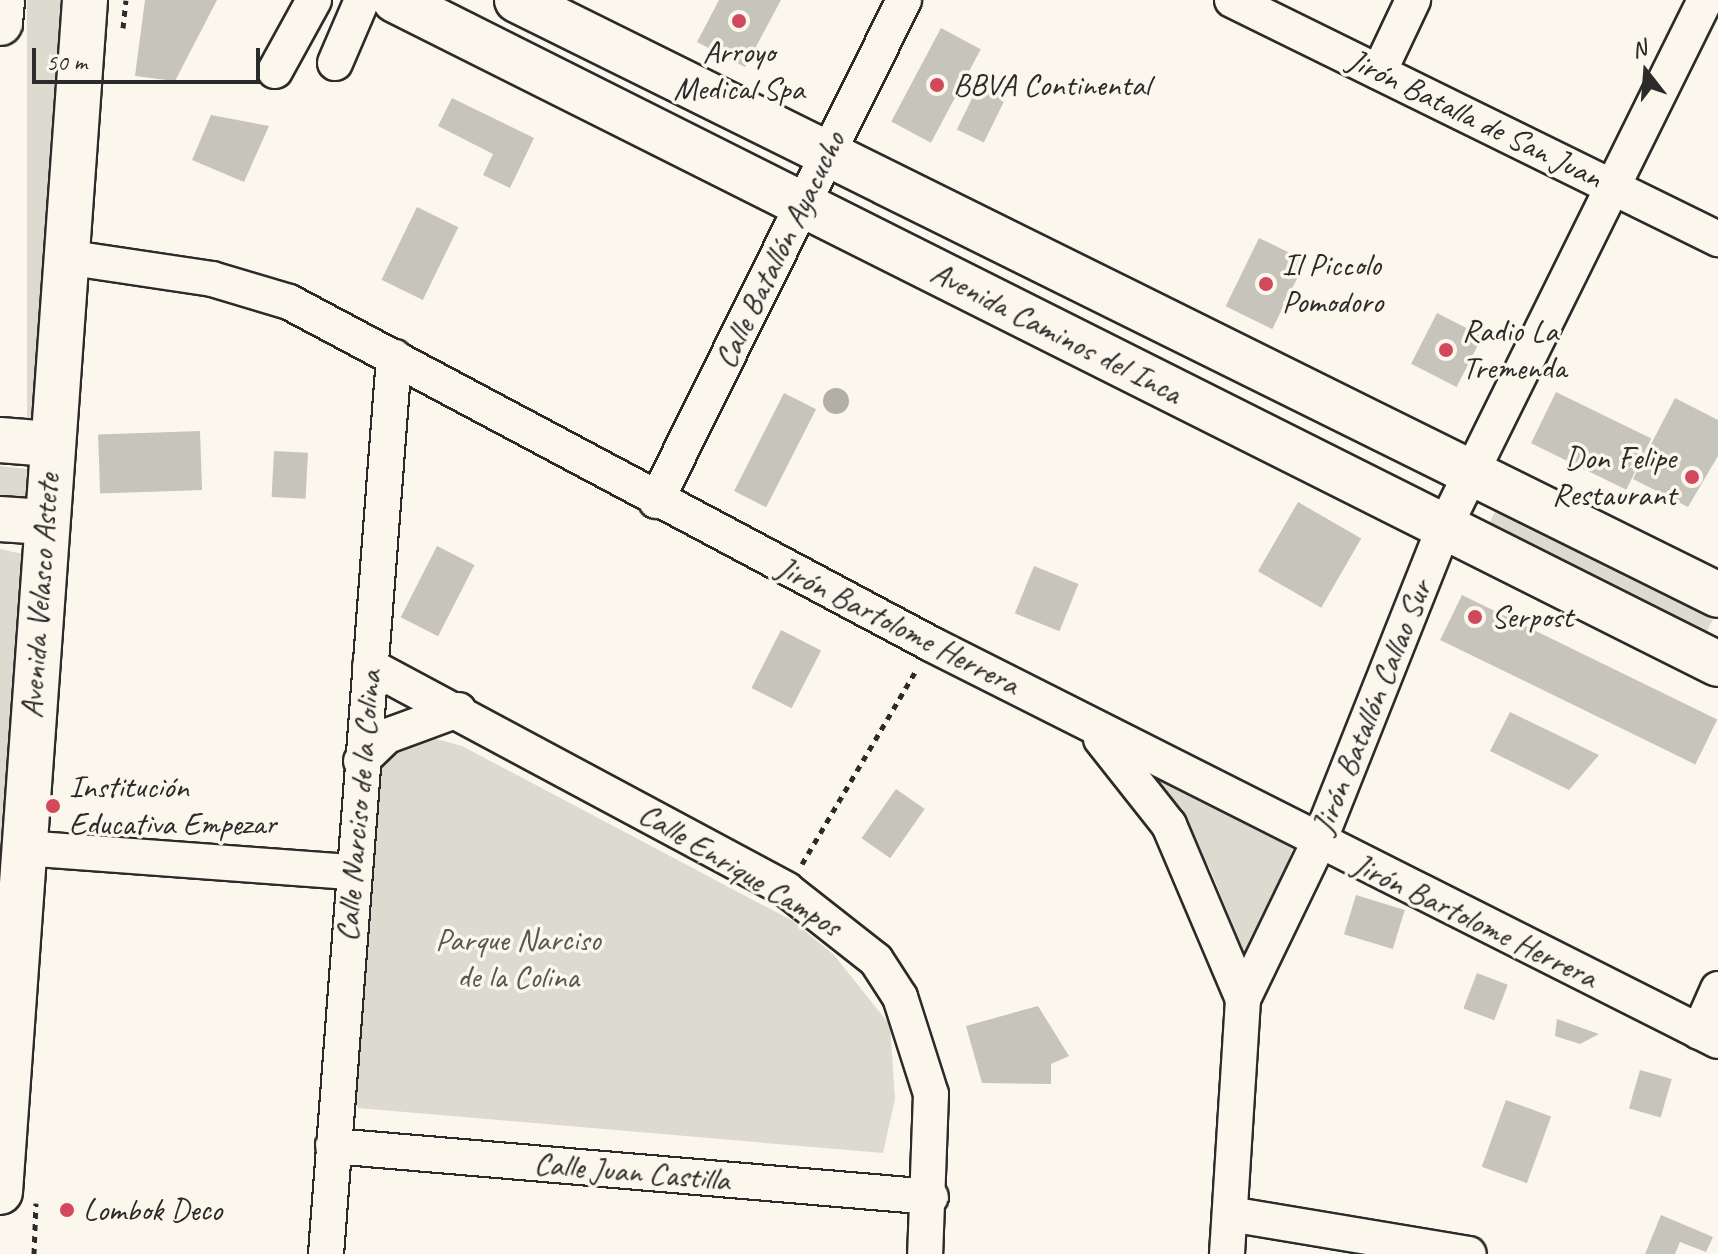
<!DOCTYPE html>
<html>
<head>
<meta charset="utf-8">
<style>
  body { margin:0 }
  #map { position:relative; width:1718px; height:1254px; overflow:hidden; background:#fbf7ec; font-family:Caveat,sans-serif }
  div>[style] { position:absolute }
  .green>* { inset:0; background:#dddad0; transform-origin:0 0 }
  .water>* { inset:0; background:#b1afa7 }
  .round { border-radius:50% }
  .building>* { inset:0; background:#c7c4bc; transform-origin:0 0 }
  .path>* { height:5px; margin-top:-2.5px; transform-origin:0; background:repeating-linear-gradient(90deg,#2b2b2b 0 6px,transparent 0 12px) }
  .roads { filter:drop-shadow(2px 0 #2b2b2b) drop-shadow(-2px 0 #2b2b2b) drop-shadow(0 2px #2b2b2b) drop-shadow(0 -2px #2b2b2b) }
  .minor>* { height:34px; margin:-17px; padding:0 17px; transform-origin:17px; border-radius:17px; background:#fbf7ec }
  .major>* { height:44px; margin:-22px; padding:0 22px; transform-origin:22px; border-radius:22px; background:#fbf7ec }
  .dots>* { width:22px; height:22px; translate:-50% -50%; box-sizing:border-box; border:4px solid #fbf7ec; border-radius:50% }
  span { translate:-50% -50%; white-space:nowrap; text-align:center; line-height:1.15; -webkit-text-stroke:7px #fbf7ec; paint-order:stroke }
  .poi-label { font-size:32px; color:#2b2b2b }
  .left { translate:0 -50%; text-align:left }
  .right { translate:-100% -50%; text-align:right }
  .street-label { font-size:32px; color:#2b2b2b }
  .park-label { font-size:32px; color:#585754 }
  .north { position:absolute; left:1606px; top:32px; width:80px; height:80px; -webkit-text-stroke:6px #fbf7ec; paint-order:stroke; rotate:343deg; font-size:22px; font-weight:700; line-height:32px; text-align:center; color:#2b2b2b }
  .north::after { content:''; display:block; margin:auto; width:28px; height:36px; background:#2b2b2b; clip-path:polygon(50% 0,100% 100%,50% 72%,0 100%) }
  .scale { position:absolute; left:32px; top:48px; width:228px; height:36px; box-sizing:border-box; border:4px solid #2b2b2b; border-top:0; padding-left:10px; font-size:24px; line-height:28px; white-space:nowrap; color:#2b2b2b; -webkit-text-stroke:6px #fbf7ec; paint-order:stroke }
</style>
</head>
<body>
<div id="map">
  <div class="green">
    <i style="left:27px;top:0;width:46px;height:426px"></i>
    <i style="clip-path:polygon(0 466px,35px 470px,39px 498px,0 510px)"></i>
    <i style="left:1501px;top:500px;width:243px;height:28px;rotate:27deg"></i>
    <i style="clip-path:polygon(0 549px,27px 555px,0 977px)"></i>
    <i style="clip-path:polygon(433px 738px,462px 746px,793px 921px,834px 955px,890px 1025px,895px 1099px,883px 1153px,358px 1108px,346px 1078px,371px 780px,403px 747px)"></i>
    <i style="clip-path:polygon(1148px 768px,1295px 841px,1251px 970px,1210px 869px)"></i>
  </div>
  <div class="water">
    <i class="round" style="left:823px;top:388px;width:26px;height:26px"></i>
  </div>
  <div class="building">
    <i style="clip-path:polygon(145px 0,217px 0,175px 81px,135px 76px)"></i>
    <i style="clip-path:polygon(719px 0,781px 0,745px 67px,697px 42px)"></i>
    <i style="left:941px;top:28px;width:45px;height:106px;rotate:28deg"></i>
    <i style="left:981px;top:80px;width:30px;height:55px;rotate:26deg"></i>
    <i style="clip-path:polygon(452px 98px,534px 138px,510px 188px,483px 175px,493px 154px,438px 126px)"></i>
    <i style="clip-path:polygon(211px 115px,269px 126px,244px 182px,192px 160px)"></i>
    <i style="left:417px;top:207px;width:46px;height:81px;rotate:26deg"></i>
    <i style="left:1259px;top:238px;width:52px;height:76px;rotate:26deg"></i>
    <i style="left:1437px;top:313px;width:51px;height:57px;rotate:27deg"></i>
    <i style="left:1556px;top:392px;width:106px;height:57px;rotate:26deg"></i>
    <i style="left:784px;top:393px;width:36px;height:110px;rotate:27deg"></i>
    <i style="clip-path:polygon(1675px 398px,1718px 420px,1718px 456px,1688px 507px,1633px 479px)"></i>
    <i style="left:200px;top:431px;width:59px;height:102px;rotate:88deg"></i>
    <i style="left:274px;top:451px;width:34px;height:46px;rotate:3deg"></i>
    <i style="left:1298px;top:502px;width:73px;height:80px;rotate:30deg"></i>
    <i style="left:437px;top:546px;width:42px;height:80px;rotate:27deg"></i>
    <i style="left:1034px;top:566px;width:48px;height:51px;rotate:22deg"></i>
    <i style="left:1462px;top:595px;width:284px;height:50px;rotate:26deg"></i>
    <i style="left:781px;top:630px;width:45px;height:65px;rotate:27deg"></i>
    <i style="clip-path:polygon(1510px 712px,1599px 755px,1569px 790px,1490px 751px)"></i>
    <i style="left:896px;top:789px;width:35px;height:60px;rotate:35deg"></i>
    <i style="left:1356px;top:895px;width:51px;height:41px;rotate:17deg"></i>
    <i style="left:1477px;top:973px;width:33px;height:38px;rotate:21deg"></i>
    <i style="clip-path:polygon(1038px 1006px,1069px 1056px,1051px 1064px,1051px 1084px,982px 1083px,966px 1026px)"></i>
    <i style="clip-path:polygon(1557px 1019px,1599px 1034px,1580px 1044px,1555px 1036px)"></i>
    <i style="left:1640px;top:1070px;width:33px;height:40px;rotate:16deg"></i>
    <i style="left:1506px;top:1100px;width:48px;height:71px;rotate:20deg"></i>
    <i style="clip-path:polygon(1661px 1215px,1713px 1237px,1706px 1252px,1680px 1242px,1675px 1254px,1645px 1254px)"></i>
  </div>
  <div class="path">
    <i style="left:123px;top:28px;width:28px;rotate:-84deg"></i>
    <i style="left:802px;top:864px;width:226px;rotate:-59.5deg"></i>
    <i style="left:34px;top:1254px;width:51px;rotate:-87.8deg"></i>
  </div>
  <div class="roads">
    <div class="minor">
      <i style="left:1232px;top:0;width:542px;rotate:26.19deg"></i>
      <i style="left:335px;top:63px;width:69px;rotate:-66.8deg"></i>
      <i style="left:275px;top:71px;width:81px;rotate:-61.2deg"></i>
      <i style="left:1379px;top:72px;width:80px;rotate:-64.7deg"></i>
      <i style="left:65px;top:257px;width:149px;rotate:8.5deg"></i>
      <i style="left:212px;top:279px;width:80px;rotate:16.6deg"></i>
      <i style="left:289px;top:302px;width:727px;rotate:28.04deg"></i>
      <i style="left:931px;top:644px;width:881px;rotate:26.77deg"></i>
      <i style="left:656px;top:501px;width:559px;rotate:-63.66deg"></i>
      <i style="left:370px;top:666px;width:473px;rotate:28.2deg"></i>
      <i style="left:787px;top:890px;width:113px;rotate:38.2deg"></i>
      <i style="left:876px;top:960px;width:44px;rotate:57deg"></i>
      <i style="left:900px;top:997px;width:102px;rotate:72.3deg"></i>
      <i style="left:931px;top:1094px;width:160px;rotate:92.1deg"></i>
      <i style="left:1101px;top:739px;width:110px;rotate:51.7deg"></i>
      <i style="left:1169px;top:825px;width:189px;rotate:67deg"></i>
      <i style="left:361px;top:761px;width:36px;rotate:-44deg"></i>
      <i style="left:387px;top:736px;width:76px;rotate:-20.1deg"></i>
      <i style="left:23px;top:848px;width:331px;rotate:4.2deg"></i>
      <i style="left:1699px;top:1032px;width:47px;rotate:-66.2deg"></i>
      <i style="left:333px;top:1146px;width:600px;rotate:4.87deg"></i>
      <i style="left:1230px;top:1214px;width:242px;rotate:9.5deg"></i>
      <i style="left:326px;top:1254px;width:900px;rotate:-85.66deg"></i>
      <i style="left:1227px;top:1254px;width:256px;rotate:-86.4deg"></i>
      <i style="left:1243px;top:999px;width:172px;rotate:-64.2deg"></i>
      <i style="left:1318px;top:844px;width:336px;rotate:-68.3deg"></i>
      <i style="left:1442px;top:532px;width:593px;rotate:-63.69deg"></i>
    </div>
    <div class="major">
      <i style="left:395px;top:0;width:1480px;rotate:26.65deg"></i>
      <i style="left:517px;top:0;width:1340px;rotate:26.35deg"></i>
      <i style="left:0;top:23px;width:23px;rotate:-85deg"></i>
      <i style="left:0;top:440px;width:50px;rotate:4.6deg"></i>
      <i style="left:0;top:519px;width:45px;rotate:3.8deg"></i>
      <i style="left:0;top:1192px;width:1195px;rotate:-85.92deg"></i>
    </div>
  </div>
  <div class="dots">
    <i style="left:739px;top:21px;background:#d1495b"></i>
    <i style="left:937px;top:85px;background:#d1495b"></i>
    <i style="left:1266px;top:284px;background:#d1495b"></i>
    <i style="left:1446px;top:350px;background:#d1495b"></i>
    <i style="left:1692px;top:477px;background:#d1495b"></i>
    <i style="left:1475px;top:617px;background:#d1495b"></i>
    <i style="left:53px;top:806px;background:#d1495b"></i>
    <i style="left:67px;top:1210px;background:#d1495b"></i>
  </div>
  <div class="poi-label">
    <span style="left:739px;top:71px">Arroyo<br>Medical Spa</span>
    <span class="left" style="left:953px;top:85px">BBVA Continental</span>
    <span class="left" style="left:1282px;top:284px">Il Piccolo<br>Pomodoro</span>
    <span class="left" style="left:1462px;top:350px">Radio La<br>Tremenda</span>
    <span class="right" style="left:1676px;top:477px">Don Felipe<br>Restaurant</span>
    <span class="left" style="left:1491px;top:617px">Serpost</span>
    <span class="left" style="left:69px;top:806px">Institución<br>Educativa Empezar</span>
    <span class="left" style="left:83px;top:1210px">Lombok Deco</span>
  </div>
  <div class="street-label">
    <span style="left:1475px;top:119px;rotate:26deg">Jirón Batalla de San Juan</span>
    <span style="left:780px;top:250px;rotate:-64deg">Calle Batallón Ayacucho</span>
    <span style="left:1056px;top:333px;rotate:27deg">Avenida Caminos del Inca</span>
    <span style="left:40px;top:596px;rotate:-86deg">Avenida Velasco Astete</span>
    <span style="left:898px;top:626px;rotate:27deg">Jirón Bartolome Herrera</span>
    <span style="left:1372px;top:707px;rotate:-68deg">Jirón Batallón Callao Sur</span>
    <span style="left:359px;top:806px;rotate:-85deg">Calle Narciso de la Colina</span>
    <span style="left:740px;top:870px;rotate:31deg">Calle Enrique Campos</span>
    <span style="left:1475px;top:921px;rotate:26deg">Jirón Bartolome Herrera</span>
    <span style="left:632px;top:1172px;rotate:5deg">Calle Juan Castilla</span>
  </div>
  <div class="park-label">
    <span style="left:518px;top:959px">Parque Narciso<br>de la Colina</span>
  </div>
  <div class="north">N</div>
  <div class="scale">50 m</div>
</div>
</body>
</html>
